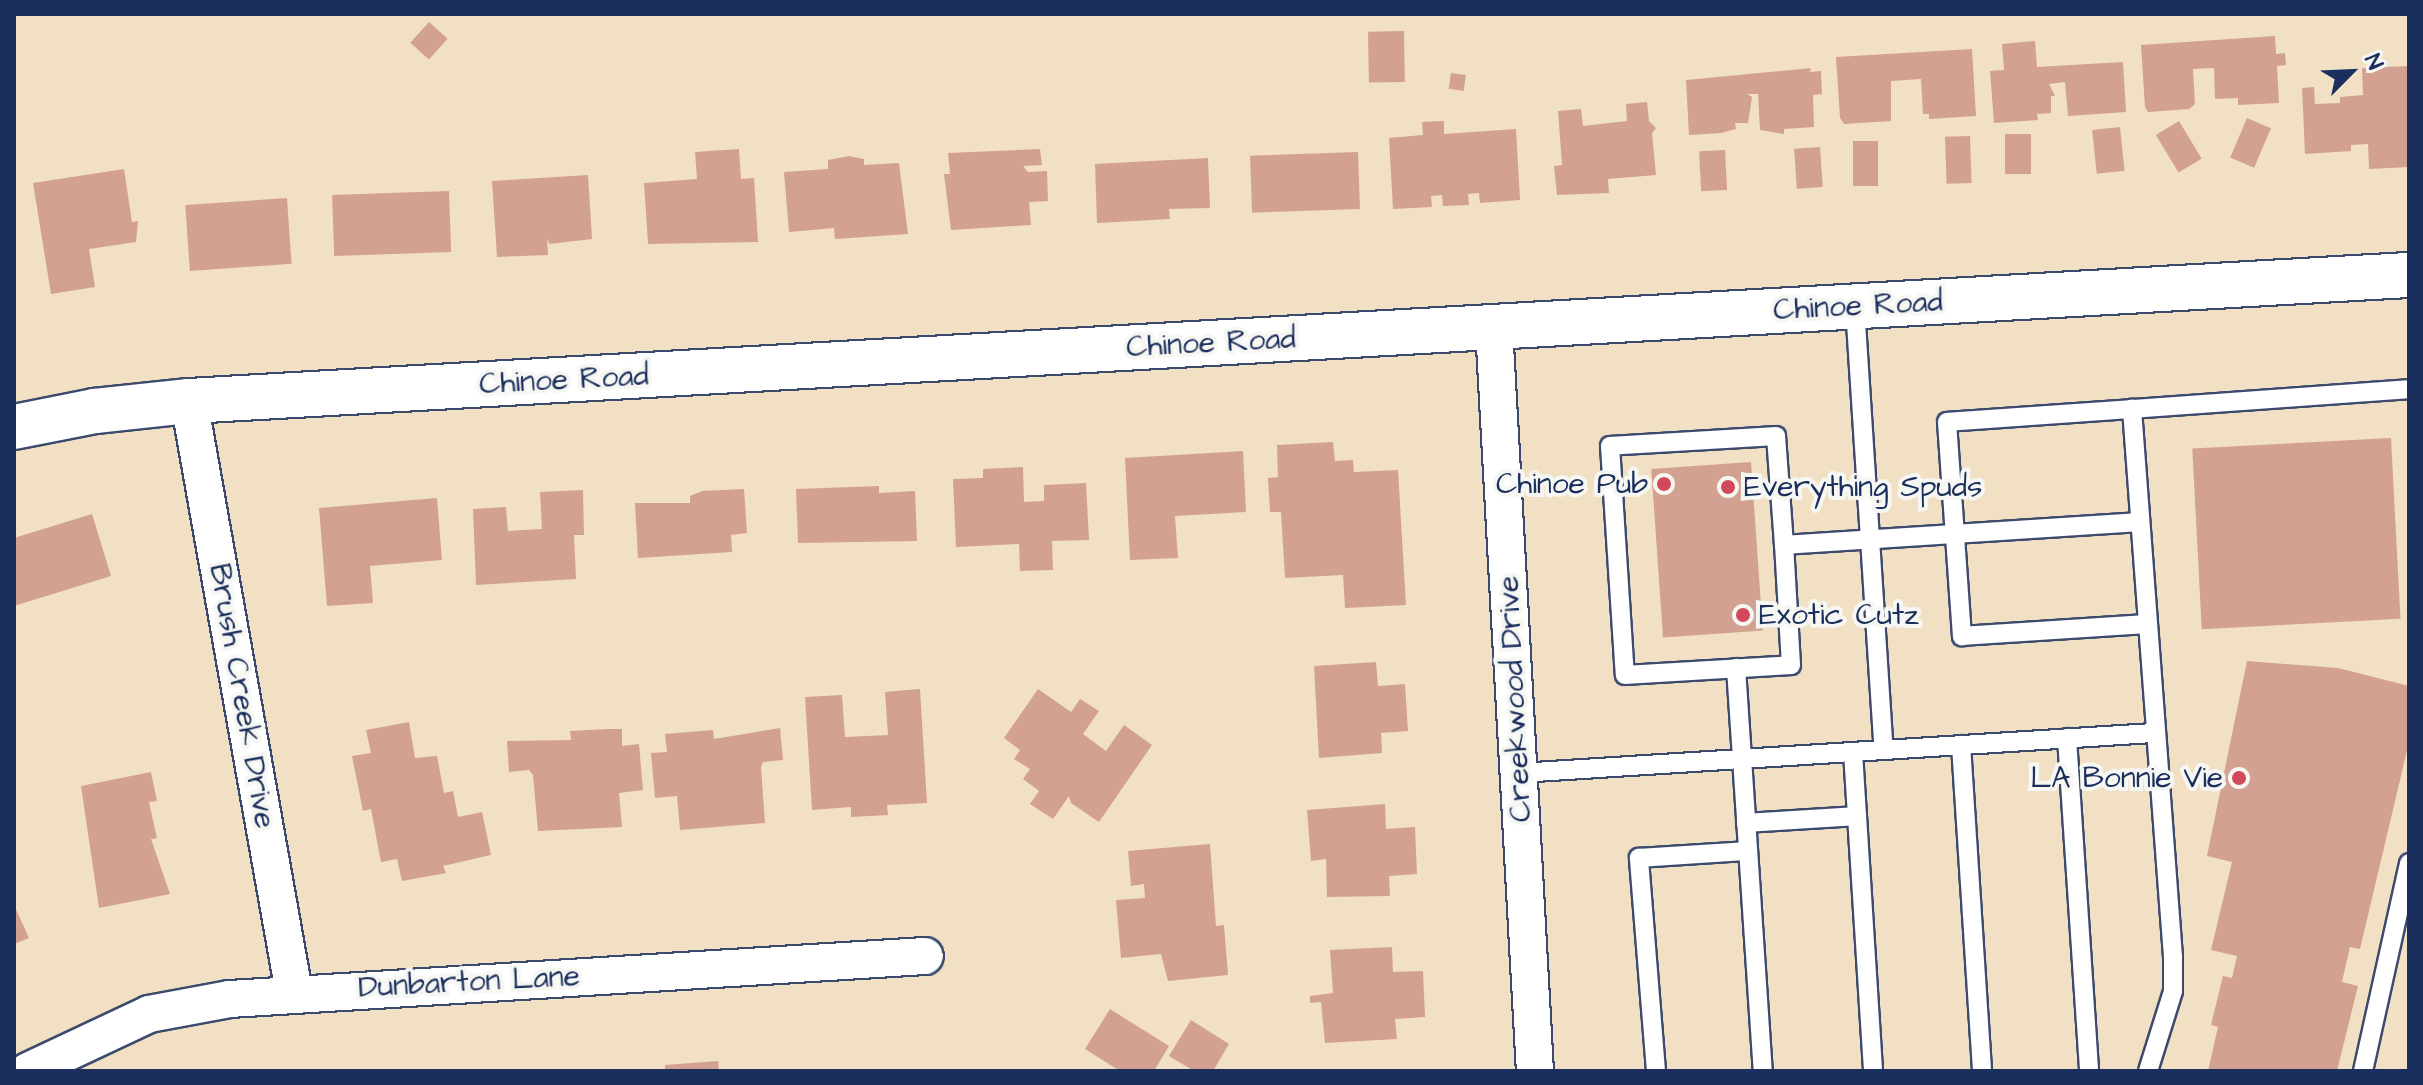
<!DOCTYPE html>
<html>
<head>
<meta charset="utf-8">
<style>
  body { margin:0 }
  #map { position:relative; width:2423px; height:1085px; overflow:hidden; background:#f1e0c3; font-family:"Architects Daughter",sans-serif }
  div>[style] { position:absolute }
  .building>* { inset:0; background:#d3a192; transform-origin:0 0 }
  .roads { filter:drop-shadow(2px 0 #3b4a6d) drop-shadow(-2px 0 #3b4a6d) drop-shadow(0 2px #3b4a6d) drop-shadow(0 -2px #3b4a6d) }
  .service>* { height:18px; margin:-9px; padding:0 9px; transform-origin:9px; border-radius:9px; background:#fff }
  .minor>* { height:36px; margin:-18px; padding:0 18px; transform-origin:18px; border-radius:18px; background:#fff }
  .tertiary>* { height:44px; margin:-22px; padding:0 22px; transform-origin:22px; border-radius:22px; background:#fff }
  .dots>* { width:22px; height:22px; translate:-50% -50%; box-sizing:border-box; border:4px solid #f6f6f2; border-radius:50% }
  span { translate:-50% -50%; white-space:nowrap; text-align:center; line-height:1.15; -webkit-text-stroke:8px #f6f6f2; paint-order:stroke }
  .street-label { font-size:30px; color:#1b2f5e }
  .poi-label { font-size:30px; color:#1b2f5e }
  .right { translate:-100% -50%; text-align:right }
  .left { translate:0 -50%; text-align:left }
  .frame { position:absolute; inset:0; border:16px solid #1b2f5e; pointer-events:none }
  .north { position:absolute; left:2311px; top:32px; width:80px; height:80px; -webkit-text-stroke:6px #f6f6f2; paint-order:stroke; rotate:66deg; font-size:22px; font-weight:700; line-height:32px; text-align:center; color:#1b2f5e }
  .north::after { content:''; display:block; margin:auto; width:28px; height:36px; background:#1b2f5e; clip-path:polygon(50% 0,100% 100%,50% 72%,0 100%) }
</style>
</head>
<body>
<div id="map">
  <div class="building">
    <i style="left:429px;top:22px;width:25px;height:28px;rotate:42deg"></i>
    <i style="left:1404px;top:31px;width:51px;height:36px;rotate:89deg"></i>
    <i style="clip-path:polygon(2275px 36px,2276px 54px,2285px 53px,2286px 65px,2277px 66px,2279px 103px,2238px 105px,2238px 98px,2215px 99px,2214px 68px,2193px 69px,2195px 104px,2189px 109px,2148px 112px,2145px 107px,2141px 45px)"></i>
    <i style="clip-path:polygon(2035px 41px,2037px 67px,2123px 62px,2126px 112px,2068px 116px,2065px 82px,2049px 84px,2055px 96px,2051px 96px,2051px 113px,2037px 114px,2038px 120px,1994px 123px,1990px 71px,2004px 70px,2002px 44px)"></i>
    <i style="clip-path:polygon(1972px 49px,1976px 116px,1929px 119px,1929px 114px,1923px 114px,1921px 79px,1891px 81px,1891px 121px,1844px 124px,1840px 118px,1836px 57px)"></i>
    <i style="clip-path:polygon(2409px 66px,2409px 167px,2369px 169px,2368px 144px,2351px 145px,2351px 151px,2305px 154px,2302px 88px,2314px 87px,2315px 104px,2340px 103px,2340px 97px,2363px 95px,2362px 68px)"></i>
    <i style="clip-path:polygon(1811px 68px,1810px 72px,1821px 71px,1822px 94px,1813px 95px,1814px 127px,1784px 129px,1784px 134px,1760px 130px,1758px 94px,1747px 94px,1752px 97px,1748px 123px,1735px 123px,1736px 129px,1721px 133px,1689px 135px,1686px 80px)"></i>
    <i style="left:1451px;top:73px;width:15px;height:16px;rotate:8deg"></i>
    <i style="clip-path:polygon(1647px 102px,1649px 121px,1656px 128px,1652px 133px,1656px 175px,1608px 179px,1609px 193px,1557px 195px,1554px 166px,1562px 165px,1558px 111px,1581px 109px,1583px 126px,1627px 121px,1626px 104px)"></i>
    <i style="left:2247px;top:118px;width:26px;height:43px;rotate:23deg"></i>
    <i style="clip-path:polygon(1444px 121px,1444px 134px,1516px 129px,1520px 200px,1480px 203px,1479px 193px,1468px 194px,1469px 205px,1443px 206px,1442px 195px,1431px 196px,1432px 207px,1393px 209px,1389px 138px,1423px 135px,1422px 122px)"></i>
    <i style="left:2179px;top:121px;width:44px;height:27px;rotate:59deg"></i>
    <i style="left:2120px;top:127px;width:44px;height:28px;rotate:84deg"></i>
    <i style="left:2005px;top:134px;width:26px;height:40px"></i>
    <i style="left:1970px;top:136px;width:47px;height:25px;rotate:88deg"></i>
    <i style="left:1853px;top:141px;width:25px;height:45px"></i>
    <i style="left:1820px;top:147px;width:40px;height:26px;rotate:86deg"></i>
    <i style="clip-path:polygon(739px 149px,741px 179px,754px 178px,758px 242px,648px 244px,644px 183px,697px 179px,695px 152px)"></i>
    <i style="clip-path:polygon(1040px 149px,1042px 165px,1023px 166px,1028px 172px,1047px 171px,1048px 201px,1029px 202px,1031px 225px,951px 230px,944px 174px,950px 174px,948px 153px)"></i>
    <i style="left:1725px;top:150px;width:40px;height:26px;rotate:87deg"></i>
    <i style="left:1358px;top:152px;width:57px;height:108px;rotate:88deg"></i>
    <i style="clip-path:polygon(849px 156px,864px 159px,864px 165px,899px 163px,908px 234px,835px 239px,834px 228px,789px 232px,784px 172px,828px 169px,828px 160px)"></i>
    <i style="clip-path:polygon(1208px 158px,1210px 208px,1169px 209px,1170px 219px,1097px 223px,1095px 164px)"></i>
    <i style="clip-path:polygon(124px 169px,132px 222px,138px 221px,136px 242px,89px 249px,95px 287px,51px 294px,33px 183px)"></i>
    <i style="clip-path:polygon(588px 175px,592px 239px,549px 244px,547px 238px,548px 255px,497px 257px,492px 181px)"></i>
    <i style="left:449px;top:191px;width:61px;height:117px;rotate:88deg"></i>
    <i style="left:287px;top:198px;width:66px;height:102px;rotate:86deg"></i>
    <i style="left:2391px;top:438px;width:181px;height:199px;rotate:87deg"></i>
    <i style="clip-path:polygon(1333px 442px,1335px 461px,1353px 460px,1354px 472px,1398px 470px,1406px 605px,1345px 608px,1343px 575px,1285px 578px,1281px 512px,1270px 512px,1268px 478px,1278px 477px,1277px 445px)"></i>
    <i style="clip-path:polygon(1243px 451px,1246px 512px,1175px 516px,1178px 558px,1130px 560px,1125px 458px)"></i>
    <i style="left:1751px;top:462px;width:169px;height:100px;rotate:86deg"></i>
    <i style="clip-path:polygon(1023px 467px,1024px 502px,1044px 501px,1044px 485px,1086px 483px,1089px 540px,1052px 541px,1053px 570px,1020px 571px,1019px 544px,956px 547px,953px 479px,983px 478px,983px 469px)"></i>
    <i style="clip-path:polygon(879px 486px,879px 493px,915px 491px,917px 541px,798px 543px,796px 489px)"></i>
    <i style="clip-path:polygon(744px 489px,747px 533px,731px 535px,732px 552px,638px 558px,635px 503px,690px 503px,690px 496px,702px 491px)"></i>
    <i style="clip-path:polygon(583px 490px,584px 535px,574px 535px,576px 579px,476px 585px,473px 509px,506px 507px,508px 531px,542px 529px,540px 492px)"></i>
    <i style="clip-path:polygon(437px 498px,442px 560px,370px 566px,373px 603px,327px 606px,319px 508px)"></i>
    <i style="clip-path:polygon(92px 514px,111px 576px,14px 606px,14px 538px)"></i>
    <i style="clip-path:polygon(2247px 661px,2338px 668px,2409px 686px,2409px 742px,2360px 949px,2350px 947px,2342px 982px,2358px 986px,2337px 1071px,2208px 1071px,2218px 1027px,2211px 1025px,2223px 976px,2232px 978px,2237px 956px,2211px 950px,2232px 862px,2207px 856px)"></i>
    <i style="clip-path:polygon(1376px 662px,1378px 686px,1405px 684px,1408px 731px,1381px 733px,1382px 753px,1319px 758px,1314px 666px)"></i>
    <i style="clip-path:polygon(920px 689px,927px 803px,887px 805px,888px 815px,851px 817px,851px 807px,812px 810px,805px 697px,842px 695px,845px 737px,888px 735px,885px 692px)"></i>
    <i style="clip-path:polygon(1038px 689px,1071px 712px,1080px 699px,1099px 711px,1083px 734px,1106px 751px,1124px 725px,1152px 745px,1099px 822px,1071px 803px,1069px 796px,1053px 819px,1030px 804px,1039px 791px,1023px 779px,1030px 769px,1014px 759px,1020px 750px,1004px 738px)"></i>
    <i style="clip-path:polygon(409px 722px,415px 758px,437px 756px,444px 793px,453px 791px,458px 817px,482px 812px,491px 855px,443px 866px,446px 873px,402px 881px,397px 859px,381px 862px,371px 809px,363px 811px,352px 756px,371px 753px,366px 730px)"></i>
    <i style="clip-path:polygon(780px 728px,783px 760px,763px 762px,761px 767px,765px 823px,680px 830px,677px 796px,655px 798px,651px 753px,667px 752px,665px 734px,713px 730px,714px 739px)"></i>
    <i style="clip-path:polygon(608px 729px,622px 729px,622px 746px,639px 744px,643px 790px,619px 793px,622px 827px,538px 831px,533px 775px,529px 770px,509px 772px,507px 741px,571px 740px,570px 731px)"></i>
    <i style="clip-path:polygon(151px 772px,157px 801px,149px 802px,157px 838px,151px 839px,170px 894px,99px 908px,81px 786px)"></i>
    <i style="clip-path:polygon(1385px 804px,1386px 829px,1415px 827px,1417px 874px,1389px 876px,1390px 896px,1327px 897px,1326px 859px,1311px 861px,1307px 810px)"></i>
    <i style="clip-path:polygon(1210px 844px,1216px 926px,1224px 925px,1228px 975px,1168px 981px,1161px 954px,1121px 958px,1116px 900px,1145px 898px,1144px 884px,1131px 886px,1128px 851px)"></i>
    <i style="clip-path:polygon(14px 905px,29px 938px,14px 944px)"></i>
    <i style="clip-path:polygon(1392px 947px,1393px 972px,1423px 971px,1425px 1017px,1395px 1019px,1397px 1039px,1325px 1043px,1321px 1002px,1310px 1003px,1310px 996px,1333px 993px,1330px 950px)"></i>
    <i style="clip-path:polygon(1110px 1009px,1169px 1046px,1154px 1071px,1120px 1071px,1085px 1049px)"></i>
    <i style="clip-path:polygon(1191px 1020px,1229px 1044px,1213px 1071px,1194px 1071px,1169px 1056px)"></i>
    <i style="clip-path:polygon(718px 1061px,719px 1071px,665px 1071px,665px 1065px)"></i>
  </div>
  <div class="roads">
    <div class="service">
      <i style="left:1855px;top:307px;width:444px;rotate:86.3deg"></i>
      <i style="left:2132px;top:409px;width:185px;rotate:176deg"></i>
      <i style="left:1947px;top:422px;width:215px;rotate:86deg"></i>
      <i style="left:1962px;top:636px;width:184px;rotate:-3.7deg"></i>
      <i style="left:1784px;top:545px;width:109px;rotate:-94.2deg"></i>
      <i style="left:1776px;top:436px;width:166px;rotate:176.6deg"></i>
      <i style="left:1610px;top:446px;width:229px;rotate:86.3deg"></i>
      <i style="left:1625px;top:675px;width:166px;rotate:-3.4deg"></i>
      <i style="left:1791px;top:665px;width:120px;rotate:-93.3deg"></i>
      <i style="left:1784px;top:545px;width:356px;rotate:-3.7deg"></i>
      <i style="left:1736px;top:668px;width:404px;rotate:86.2deg"></i>
      <i style="left:2067px;top:738px;width:334px;rotate:86.2deg"></i>
      <i style="left:1961px;top:745px;width:327px;rotate:86.3deg"></i>
      <i style="left:1853px;top:752px;width:320px;rotate:86.4deg"></i>
      <i style="left:1519px;top:773px;width:635px;rotate:-3.61deg"></i>
      <i style="left:1746px;top:823px;width:111px;rotate:-3.6deg"></i>
      <i style="left:1656px;top:1071px;width:214px;rotate:-94.6deg"></i>
      <i style="left:1639px;top:858px;width:109px;rotate:-3.7deg"></i>
      <i style="left:2148px;top:1071px;width:84px;rotate:-72.6deg"></i>
      <i style="left:2173px;top:991px;width:34px;rotate:-90deg"></i>
      <i style="left:2173px;top:957px;width:550px;rotate:-94.28deg"></i>
      <i style="left:2132px;top:409px;width:278px;rotate:-4.1deg"></i>
      <i style="left:2363px;top:1071px;width:213px;rotate:-77.5deg"></i>
    </div>
    <div class="minor">
      <i style="left:1494px;top:327px;width:745px;rotate:86.85deg"></i>
      <i style="left:189px;top:401px;width:600px;rotate:79.93deg"></i>
      <i style="left:28px;top:1071px;width:134px;rotate:-25.2deg"></i>
      <i style="left:149px;top:1014px;width:82px;rotate:-10.5deg"></i>
      <i style="left:230px;top:999px;width:696px;rotate:-3.54deg"></i>
    </div>
    <div class="tertiary">
      <i style="left:14px;top:427px;width:83px;rotate:-11.2deg"></i>
      <i style="left:95px;top:411px;width:95px;rotate:-6.1deg"></i>
      <i style="left:189px;top:401px;width:2224px;rotate:-3.25deg"></i>
    </div>
  </div>
  <div class="dots">
    <i style="left:1664px;top:484px;background:#d1495b"></i>
    <i style="left:1728px;top:487px;background:#d1495b"></i>
    <i style="left:1743px;top:615px;background:#d1495b"></i>
    <i style="left:2239px;top:778px;background:#d1495b"></i>
  </div>
  <div class="street-label">
    <span style="left:1858px;top:306px;rotate:-3deg">Chinoe Road</span>
    <span style="left:1211px;top:343px;rotate:-3deg">Chinoe Road</span>
    <span style="left:564px;top:380px;rotate:-3deg">Chinoe Road</span>
    <span style="left:242px;top:696px;rotate:80deg">Brush Creek Drive</span>
    <span style="left:1515px;top:699px;rotate:-93deg">Creekwood Drive</span>
    <span style="left:469px;top:982px;rotate:-3deg">Dunbarton Lane</span>
  </div>
  <div class="poi-label">
    <span class="right" style="left:1648px;top:484px">Chinoe Pub</span>
    <span class="left" style="left:1744px;top:487px">Everything Spuds</span>
    <span class="left" style="left:1759px;top:615px">Exotic Cutz</span>
    <span class="right" style="left:2223px;top:778px">LA Bonnie Vie</span>
  </div>
  <div class="frame"></div>
  <div class="north">N</div>
</div>
</body>
</html>
